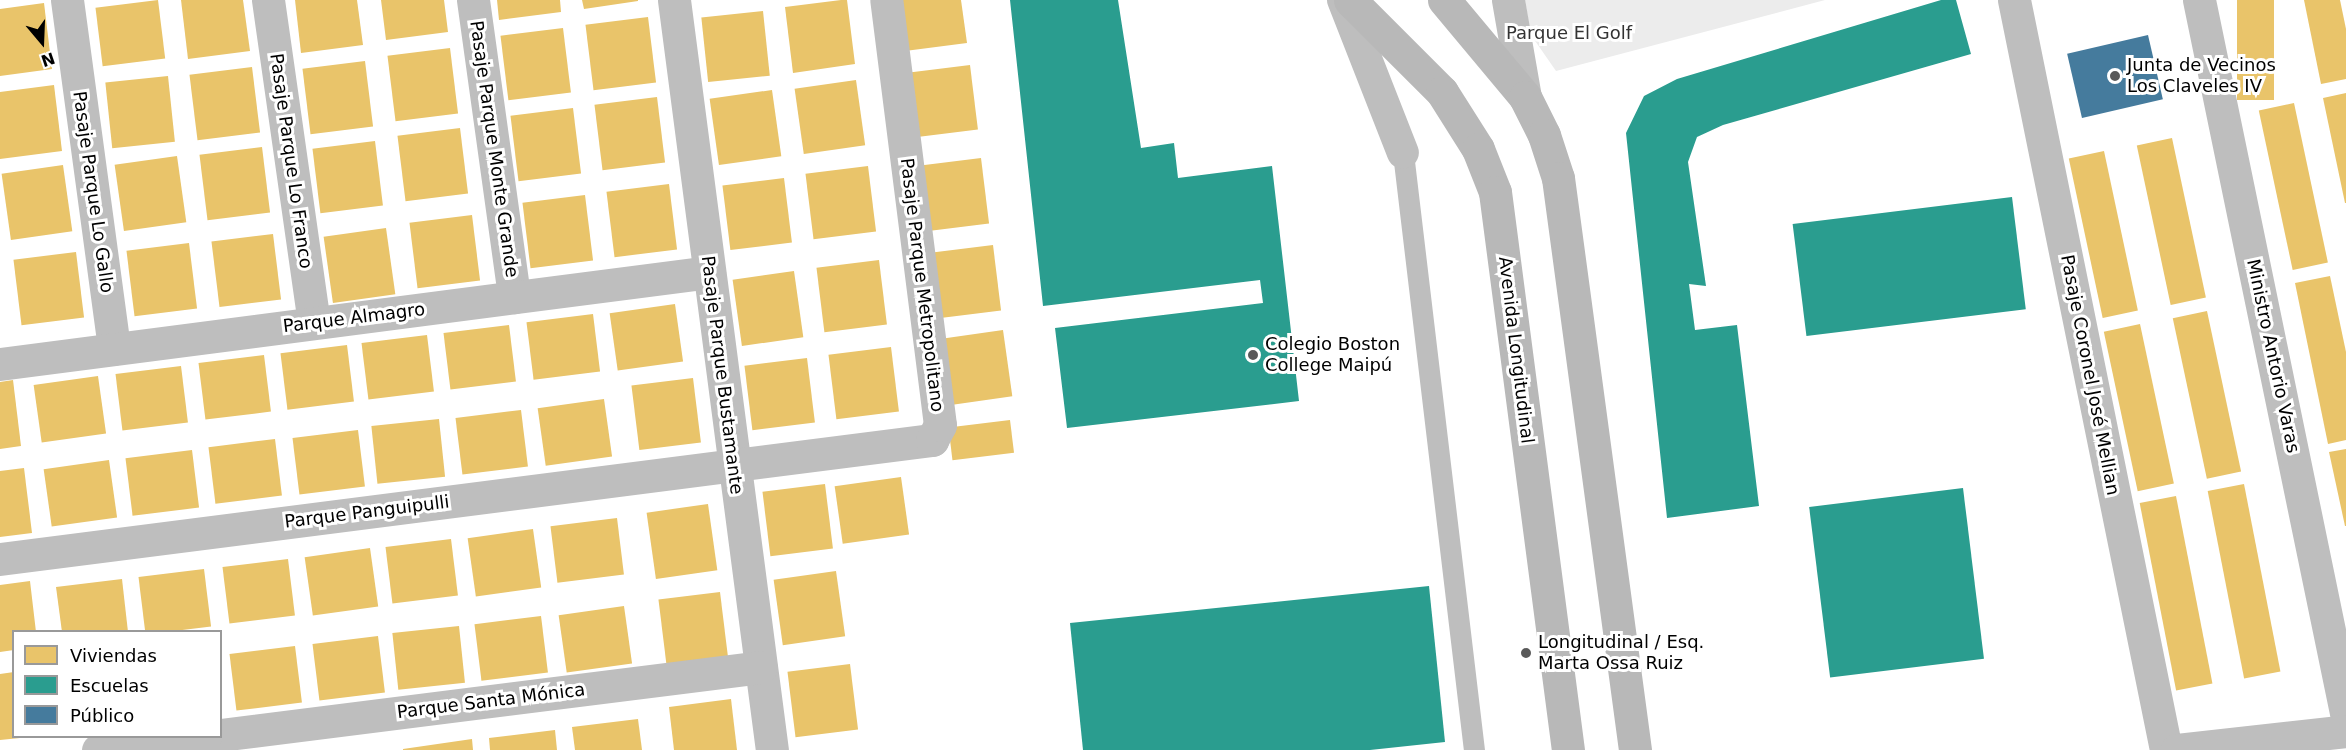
<!DOCTYPE html>
<html>
<head>
<meta charset="utf-8">
<style>
  body { margin:0 }
  #map { position:relative; width:2346px; height:750px; overflow:hidden; background:#fff; font-family:"DejaVu Sans",sans-serif }
  div>[style] { position:absolute }
  .green>* { inset:0; background:#ececec }
  .homes>* { inset:0; background:#e9c46a; transform-origin:0 0 }
  .schools>* { inset:0; background:#2a9d8f; transform-origin:0 0 }
  .public>* { inset:0; background:#457b9d; transform-origin:0 0 }
  .service>* { height:21px; margin:-10.5px; padding:0 10.5px; transform-origin:10.5px; border-radius:10.5px; background:#bebebe }
  .pedestrian>* { height:32px; margin:-16px; padding:0 16px; transform-origin:16px; border-radius:16px; background:#bebebe }
  .minor>* { height:33px; margin:-16.5px; padding:0 16.5px; transform-origin:16.5px; border-radius:16.5px; background:#bebebe }
  .tertiary>* { height:33px; margin:-16.5px; padding:0 16.5px; transform-origin:16.5px; border-radius:16.5px; background:#bebebe }
  .secondary>* { height:33px; margin:-16.5px; padding:0 16.5px; transform-origin:16.5px; border-radius:16.5px; background:#b8b8b8 }
  .dots>* { width:16px; height:16px; translate:-50% -50%; box-sizing:border-box; border:3px solid #fff; border-radius:50% }
  span { translate:-50% -50%; white-space:nowrap; text-align:center; line-height:1.15; -webkit-text-stroke:6px #fff; paint-order:stroke }
  .park-label { font-size:18px; color:#333 }
  .poi-label { font-size:18px; color:#000 }
  .left { translate:0 -50%; text-align:left }
  .street-label { font-size:18px; color:#000 }
  .legend { position:absolute; left:12px; top:630px; width:210px; height:108px; box-sizing:border-box; background:#fff; border:2px solid #999; margin:0; padding:8px 10px; list-style:none; font-size:18px; color:#000 }
  .legend li { display:flex; align-items:center; gap:12px; height:30px }
  .legend b { width:30px; border:2px solid #999 }
  .north { position:absolute; left:12px; top:12px; width:60px; height:60px; -webkit-text-stroke:4px #fff; paint-order:stroke; rotate:161deg; font-size:16px; font-weight:700; line-height:24px; text-align:center; color:#000 }
  .north::after { content:''; display:block; margin:auto; width:21px; height:27px; background:#000; clip-path:polygon(50% 0,100% 100%,50% 72%,0 100%) }
</style>
</head>
<body>
<div id="map">
  <div class="green">
    <i style="clip-path:polygon(1525px 0,1825px 0,1556px 71px,1531px 35px)"></i>
  </div>
  <div class="homes">
    <i style="left:158px;top:0;width:59px;height:63px;rotate:83deg"></i>
    <i style="clip-path:polygon(181px 0,243px 0,250px 51px,188px 59px)"></i>
    <i style="clip-path:polygon(295px 0,357px 0,363px 45px,301px 53px)"></i>
    <i style="clip-path:polygon(381px 0,444px 0,448px 32px,386px 40px)"></i>
    <i style="clip-path:polygon(497px 0,560px 0,561px 12px,499px 20px)"></i>
    <i style="clip-path:polygon(582px 0,638px 0,638px 1px,584px 9px)"></i>
    <i style="clip-path:polygon(841px 0,847px 0,855px 64px,793px 73px,785px 7px)"></i>
    <i style="clip-path:polygon(899px 0,961px 0,967px 43px,905px 51px)"></i>
    <i style="left:2237px;top:0;width:37px;height:100px"></i>
    <i style="clip-path:polygon(2304px 0,2340px 0,2346px 29px,2346px 79px,2321px 84px)"></i>
    <i style="clip-path:polygon(44px 3px,52px 69px,0 76px,0 9px)"></i>
    <i style="left:763px;top:11px;width:65px;height:62px;rotate:84deg"></i>
    <i style="left:648px;top:17px;width:66px;height:63px;rotate:83deg"></i>
    <i style="left:563px;top:28px;width:65px;height:63px;rotate:83deg"></i>
    <i style="left:450px;top:48px;width:66px;height:63px;rotate:83deg"></i>
    <i style="left:365px;top:61px;width:66px;height:63px;rotate:83deg"></i>
    <i style="left:970px;top:65px;width:65px;height:63px;rotate:83deg"></i>
    <i style="left:252px;top:67px;width:66px;height:63px;rotate:83deg"></i>
    <i style="left:168px;top:76px;width:66px;height:63px;rotate:84deg"></i>
    <i style="left:856px;top:80px;width:66px;height:62px;rotate:82deg"></i>
    <i style="clip-path:polygon(54px 85px,62px 151px,0 159px,0 92px)"></i>
    <i style="left:772px;top:90px;width:67px;height:63px;rotate:82deg"></i>
    <i style="clip-path:polygon(2346px 93px,2346px 203px,2345px 203px,2323px 98px)"></i>
    <i style="left:657px;top:97px;width:66px;height:63px;rotate:83deg"></i>
    <i style="left:2294px;top:103px;width:163px;height:36px;rotate:78deg"></i>
    <i style="left:573px;top:108px;width:66px;height:63px;rotate:83deg"></i>
    <i style="left:460px;top:128px;width:66px;height:63px;rotate:83deg"></i>
    <i style="left:2172px;top:138px;width:163px;height:36px;rotate:78deg"></i>
    <i style="left:375px;top:141px;width:65px;height:63px;rotate:83deg"></i>
    <i style="left:262px;top:147px;width:66px;height:63px;rotate:83deg"></i>
    <i style="left:2104px;top:151px;width:163px;height:36px;rotate:78deg"></i>
    <i style="left:177px;top:156px;width:67px;height:63px;rotate:82deg"></i>
    <i style="left:981px;top:158px;width:66px;height:63px;rotate:83deg"></i>
    <i style="left:63px;top:165px;width:67px;height:62px;rotate:82deg"></i>
    <i style="left:868px;top:166px;width:66px;height:63px;rotate:83deg"></i>
    <i style="left:784px;top:178px;width:65px;height:62px;rotate:83deg"></i>
    <i style="left:669px;top:184px;width:66px;height:63px;rotate:83deg"></i>
    <i style="left:585px;top:195px;width:66px;height:63px;rotate:83deg"></i>
    <i style="left:472px;top:215px;width:66px;height:63px;rotate:83deg"></i>
    <i style="left:386px;top:228px;width:67px;height:63px;rotate:82deg"></i>
    <i style="left:273px;top:234px;width:66px;height:62px;rotate:83deg"></i>
    <i style="left:189px;top:243px;width:66px;height:63px;rotate:83deg"></i>
    <i style="left:993px;top:245px;width:66px;height:63px;rotate:83deg"></i>
    <i style="left:76px;top:252px;width:66px;height:63px;rotate:83deg"></i>
    <i style="left:879px;top:260px;width:65px;height:63px;rotate:83deg"></i>
    <i style="left:794px;top:271px;width:67px;height:62px;rotate:82deg"></i>
    <i style="clip-path:polygon(2330px 276px,2346px 352px,2346px 440px,2328px 444px,2295px 283px)"></i>
    <i style="left:675px;top:304px;width:58px;height:66px;rotate:82deg"></i>
    <i style="left:2207px;top:311px;width:164px;height:35px;rotate:78deg"></i>
    <i style="left:593px;top:314px;width:58px;height:67px;rotate:83deg"></i>
    <i style="left:2140px;top:324px;width:163px;height:37px;rotate:78deg"></i>
    <i style="left:509px;top:325px;width:57px;height:66px;rotate:83deg"></i>
    <i style="left:1003px;top:330px;width:67px;height:62px;rotate:82deg"></i>
    <i style="left:427px;top:335px;width:57px;height:66px;rotate:83deg"></i>
    <i style="left:347px;top:345px;width:57px;height:67px;rotate:83deg"></i>
    <i style="left:891px;top:347px;width:65px;height:63px;rotate:83deg"></i>
    <i style="left:264px;top:355px;width:57px;height:66px;rotate:83deg"></i>
    <i style="left:807px;top:358px;width:65px;height:63px;rotate:83deg"></i>
    <i style="left:181px;top:366px;width:57px;height:66px;rotate:83deg"></i>
    <i style="left:98px;top:376px;width:58px;height:65px;rotate:82deg"></i>
    <i style="left:693px;top:378px;width:65px;height:62px;rotate:83deg"></i>
    <i style="clip-path:polygon(13px 380px,21px 446px,0 449px,0 382px)"></i>
    <i style="left:604px;top:399px;width:58px;height:67px;rotate:82deg"></i>
    <i style="left:521px;top:410px;width:57px;height:66px;rotate:83deg"></i>
    <i style="left:439px;top:419px;width:58px;height:68px;rotate:84deg"></i>
    <i style="left:1010px;top:420px;width:33px;height:62px;rotate:83deg"></i>
    <i style="left:358px;top:430px;width:57px;height:66px;rotate:83deg"></i>
    <i style="left:275px;top:439px;width:57px;height:67px;rotate:83deg"></i>
    <i style="clip-path:polygon(2346px 449px,2346px 526px,2345px 526px,2329px 452px)"></i>
    <i style="left:192px;top:450px;width:58px;height:67px;rotate:83deg"></i>
    <i style="left:109px;top:460px;width:58px;height:66px;rotate:82deg"></i>
    <i style="clip-path:polygon(24px 468px,32px 533px,0 537px,0 471px)"></i>
    <i style="left:901px;top:477px;width:58px;height:67px;rotate:82deg"></i>
    <i style="left:825px;top:484px;width:65px;height:63px;rotate:83deg"></i>
    <i style="left:2244px;top:484px;width:191px;height:37px;rotate:79deg"></i>
    <i style="left:2176px;top:496px;width:191px;height:37px;rotate:79deg"></i>
    <i style="left:708px;top:504px;width:67px;height:62px;rotate:82deg"></i>
    <i style="left:617px;top:518px;width:57px;height:67px;rotate:83deg"></i>
    <i style="left:533px;top:529px;width:59px;height:66px;rotate:82deg"></i>
    <i style="left:451px;top:539px;width:57px;height:66px;rotate:83deg"></i>
    <i style="left:370px;top:548px;width:59px;height:66px;rotate:82deg"></i>
    <i style="left:288px;top:559px;width:57px;height:66px;rotate:83deg"></i>
    <i style="left:204px;top:569px;width:58px;height:66px;rotate:83deg"></i>
    <i style="left:836px;top:571px;width:66px;height:63px;rotate:82deg"></i>
    <i style="clip-path:polygon(122px 579px,128px 632px,62px 632px,56px 587px)"></i>
    <i style="clip-path:polygon(30px 581px,36px 632px,14px 632px,14px 650px,0 652px,0 585px)"></i>
    <i style="left:720px;top:592px;width:65px;height:62px;rotate:83deg"></i>
    <i style="left:624px;top:606px;width:58px;height:66px;rotate:82deg"></i>
    <i style="left:541px;top:616px;width:57px;height:67px;rotate:83deg"></i>
    <i style="left:459px;top:626px;width:57px;height:67px;rotate:84deg"></i>
    <i style="left:378px;top:636px;width:57px;height:66px;rotate:83deg"></i>
    <i style="left:295px;top:646px;width:57px;height:66px;rotate:83deg"></i>
    <i style="left:850px;top:664px;width:66px;height:63px;rotate:83deg"></i>
    <i style="clip-path:polygon(14px 672px,14px 736px,20px 738px,0 740px,0 674px)"></i>
    <i style="clip-path:polygon(731px 699px,737px 750px,674px 750px,669px 707px)"></i>
    <i style="clip-path:polygon(638px 719px,642px 750px,575px 750px,572px 727px)"></i>
    <i style="clip-path:polygon(555px 730px,557px 750px,490px 750px,489px 738px)"></i>
    <i style="clip-path:polygon(472px 739px,473px 750px,403px 750px,403px 749px)"></i>
  </div>
  <div class="schools">
    <i style="clip-path:polygon(1010px 0,1118px 0,1141px 148px,1174px 143px,1178px 178px,1272px 166px,1299px 401px,1067px 428px,1055px 328px,1263px 303px,1260px 280px,1043px 306px)"></i>
    <i style="clip-path:polygon(1941px 0,1956px 0,1971px 54px,1723px 125px,1697px 137px,1688px 162px,1706px 286px,1689px 284px,1695px 330px,1737px 325px,1759px 506px,1667px 518px,1626px 133px,1644px 96px,1677px 79px)"></i>
    <i style="left:2012px;top:197px;width:113px;height:221px;rotate:83deg"></i>
    <i style="left:1963px;top:488px;width:172px;height:155px;rotate:83deg"></i>
    <i style="clip-path:polygon(1429px 586px,1445px 742px,1370px 750px,1083px 750px,1070px 623px)"></i>
  </div>
  <div class="public">
    <i style="left:2148px;top:35px;width:66px;height:83px;rotate:77deg"></i>
  </div>
  <div class="service">
    <i style="left:1403px;top:153px;width:601px;rotate:83.22deg"></i>
  </div>
  <div class="pedestrian">
    <i style="left:1343px;top:0;width:164px;rotate:68.6deg"></i>
  </div>
  <div class="minor">
    <i style="left:67px;top:0;width:352px;rotate:82.3deg"></i>
    <i style="left:268px;top:0;width:326px;rotate:81.9deg"></i>
    <i style="left:473px;top:0;width:300px;rotate:82.1deg"></i>
    <i style="left:674px;top:0;width:756px;rotate:82.56deg"></i>
    <i style="left:1508px;top:0;width:98px;rotate:80.1deg"></i>
    <i style="left:2014px;top:0;width:765px;rotate:78.54deg"></i>
    <i style="left:2199px;top:0;width:728px;rotate:78.35deg"></i>
    <i style="left:0;top:364px;width:715px;rotate:-7.39deg"></i>
    <i style="left:0;top:559px;width:940px;rotate:-7.28deg"></i>
    <i style="left:932px;top:440px;width:17px;rotate:-62deg"></i>
    <i style="left:940px;top:425px;width:428px;rotate:-97.2deg"></i>
    <i style="left:220px;top:735px;width:545px;rotate:-7.16deg"></i>
    <i style="left:98px;top:750px;width:108px;rotate:-7.5deg"></i>
  </div>
  <div class="tertiary">
    <i style="left:2177px;top:750px;width:170px;rotate:-6.4deg"></i>
  </div>
  <div class="secondary">
    <i style="left:1350px;top:0;width:130px;rotate:45deg"></i>
    <i style="left:1442px;top:92px;width:67px;rotate:57.7deg"></i>
    <i style="left:1478px;top:149px;width:46px;rotate:68.4deg"></i>
    <i style="left:1495px;top:192px;width:563px;rotate:82.55deg"></i>
    <i style="left:1444px;top:0;width:126px;rotate:50.1deg"></i>
    <i style="left:1525px;top:97px;width:42px;rotate:63.4deg"></i>
    <i style="left:1544px;top:135px;width:45px;rotate:72deg"></i>
    <i style="left:1558px;top:178px;width:577px;rotate:82.33deg"></i>
  </div>
  <div class="dots">
    <i style="left:2115px;top:76px;background:#595959"></i>
    <i style="left:1253px;top:355px;background:#595959"></i>
    <i style="left:1526px;top:653px;background:#595959"></i>
  </div>
  <div class="park-label">
    <span style="left:1569px;top:33px">Parque El Golf</span>
  </div>
  <div class="poi-label">
    <span class="left" style="left:2127px;top:76px">Junta de Vecinos<br>Los Claveles IV</span>
    <span class="left" style="left:1265px;top:355px">Colegio Boston<br>College Maipú</span>
    <span class="left" style="left:1538px;top:653px">Longitudinal / Esq.<br>Marta Ossa Ruiz</span>
  </div>
  <div class="street-label">
    <span style="left:494px;top:149px;rotate:82deg">Pasaje Parque Monte Grande</span>
    <span style="left:291px;top:161px;rotate:82deg">Pasaje Parque Lo Franco</span>
    <span style="left:93px;top:192px;rotate:82deg">Pasaje Parque Lo Gallo</span>
    <span style="left:922px;top:285px;rotate:83deg">Pasaje Parque Metropolitano</span>
    <span style="left:354px;top:318px;rotate:-7deg">Parque Almagro</span>
    <span style="left:1516px;top:350px;rotate:83deg">Avenida Longitudinal</span>
    <span style="left:2273px;top:356px;rotate:78deg">Ministro Antorio Varas</span>
    <span style="left:722px;top:375px;rotate:83deg">Pasaje Parque Bustamante</span>
    <span style="left:2090px;top:375px;rotate:79deg">Pasaje Coronel José Mellian</span>
    <span style="left:367px;top:512px;rotate:-7deg">Parque Panguipulli</span>
    <span style="left:491px;top:701px;rotate:-7deg">Parque Santa Mónica</span>
  </div>
  <ul class="legend">
  <li><b style="height:16px;background:#e9c46a"></b>Viviendas</li>
  <li><b style="height:16px;background:#2a9d8f"></b>Escuelas</li>
  <li><b style="height:16px;background:#457b9d"></b>Público</li>
  </ul>
  <div class="north">N</div>
</div>
</body>
</html>
